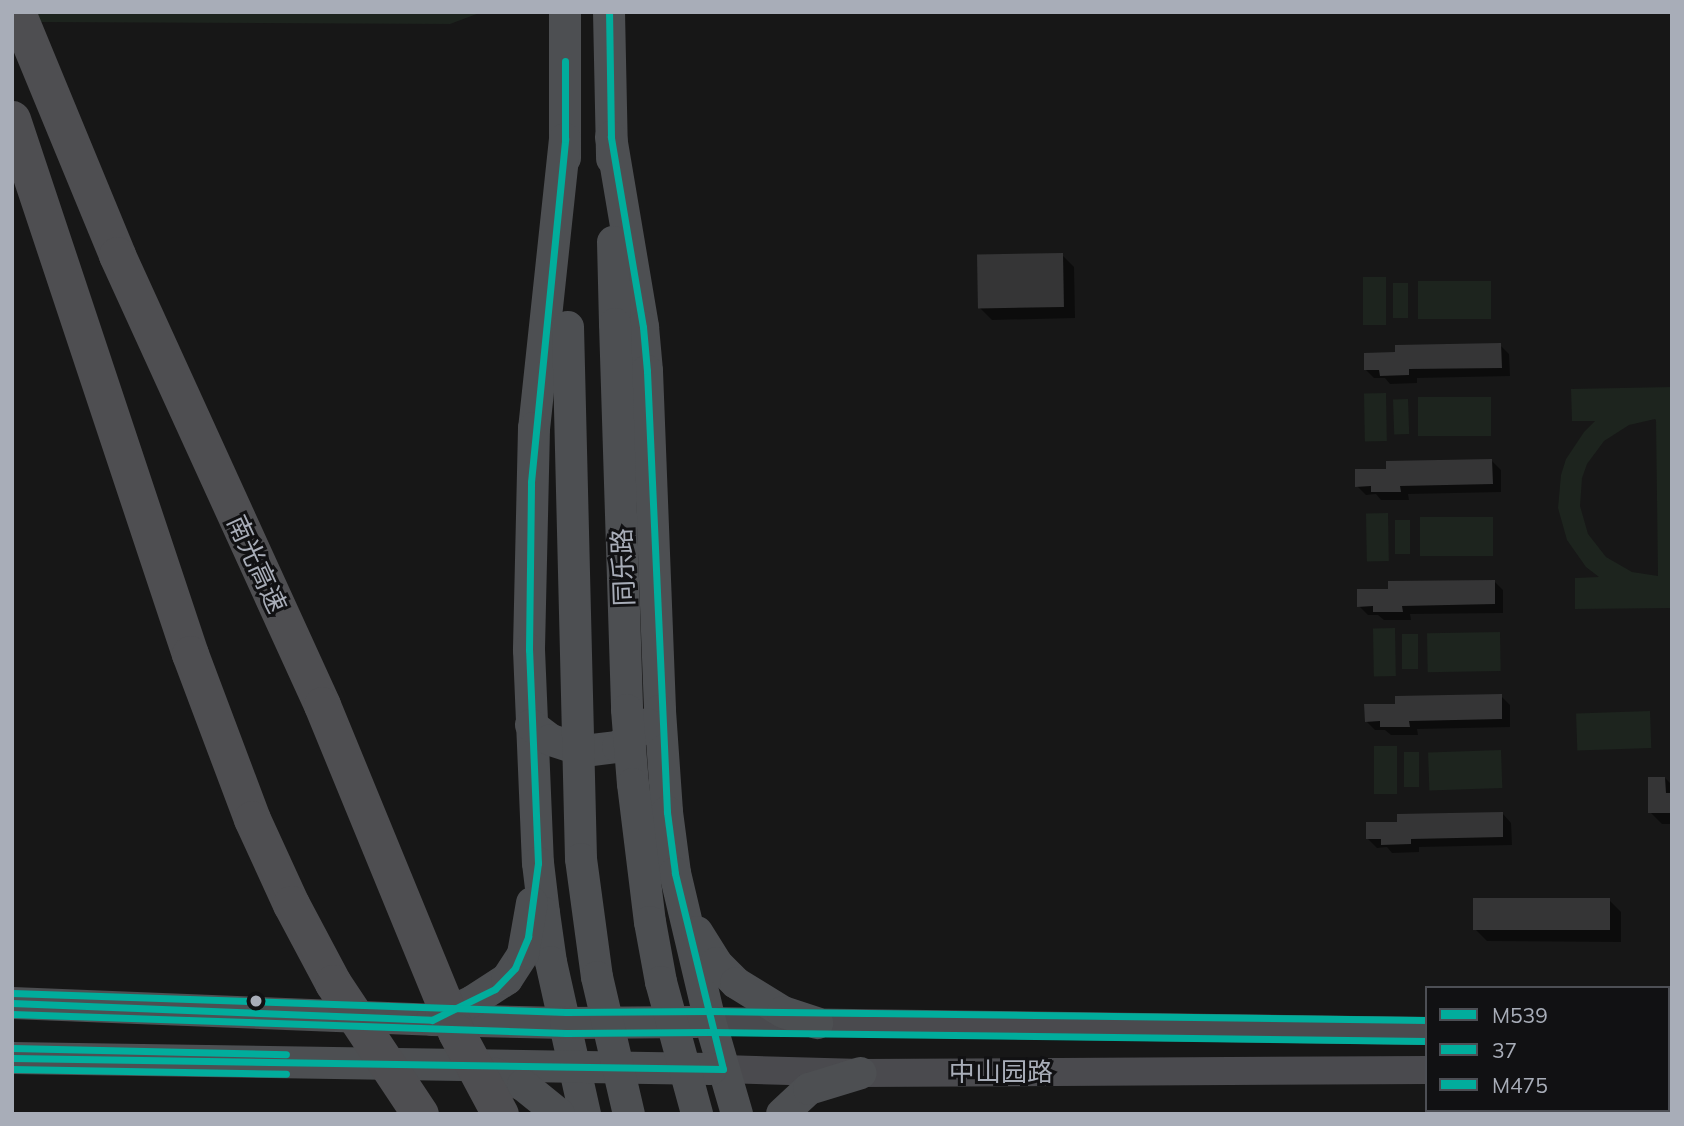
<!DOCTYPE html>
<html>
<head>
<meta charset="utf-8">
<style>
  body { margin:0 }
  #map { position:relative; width:1684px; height:1126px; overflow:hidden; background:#171717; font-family:Mulish,"Noto Sans SC",sans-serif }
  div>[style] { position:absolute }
  .green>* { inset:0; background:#1d241e; transform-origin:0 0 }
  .shadow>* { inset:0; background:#0007 }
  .building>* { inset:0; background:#353536; transform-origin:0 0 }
  .secondary>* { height:28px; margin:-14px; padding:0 14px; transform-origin:14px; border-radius:14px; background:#4a4a4e }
  .primary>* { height:32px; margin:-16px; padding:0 16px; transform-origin:16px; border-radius:16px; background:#4d4f52 }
  .primary-bridge>* { height:32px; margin:-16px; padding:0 16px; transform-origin:16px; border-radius:16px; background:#4d4f52 }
  .motorway-bridge>* { height:37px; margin:-18.5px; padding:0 18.5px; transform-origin:18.5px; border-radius:18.5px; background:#4e4e51 }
  .bus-1>* { height:7px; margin:-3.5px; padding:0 3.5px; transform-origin:3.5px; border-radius:3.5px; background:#01ad9c }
  .bus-2>* { height:7px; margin:-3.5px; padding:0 3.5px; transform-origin:3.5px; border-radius:3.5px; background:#01ad9c }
  .bus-3>* { height:7px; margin:-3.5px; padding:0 3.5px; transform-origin:3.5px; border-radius:3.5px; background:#01ad9c }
  .dots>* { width:19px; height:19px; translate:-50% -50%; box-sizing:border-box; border:4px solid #111113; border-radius:50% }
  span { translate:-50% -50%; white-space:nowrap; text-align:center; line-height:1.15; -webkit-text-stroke:6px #111113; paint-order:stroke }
  .street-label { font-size:26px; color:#a8adb8 }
  .frame { position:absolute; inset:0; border:14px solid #a8adb8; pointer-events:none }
  .legend { position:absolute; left:1425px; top:986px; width:245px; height:126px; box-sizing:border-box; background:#111113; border:2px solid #4d4f55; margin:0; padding:9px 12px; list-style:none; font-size:21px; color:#a8adb8 }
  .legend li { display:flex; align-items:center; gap:14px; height:35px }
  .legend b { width:35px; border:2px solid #4d4f55 }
</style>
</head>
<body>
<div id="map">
  <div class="green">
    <i style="clip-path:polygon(33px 12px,482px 12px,450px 24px,38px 22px)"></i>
    <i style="left:1363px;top:277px;width:23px;height:48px"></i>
    <i style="left:1491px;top:281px;width:38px;height:73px;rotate:90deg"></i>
    <i style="left:1393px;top:283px;width:15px;height:35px"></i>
    <i style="clip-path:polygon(evenodd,1672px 387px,1672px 608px,1575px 609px,1575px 578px,1599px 577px,1586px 567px,1567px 540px,1558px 508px,1561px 475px,1566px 459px,1584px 432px,1595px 421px,1572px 421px,1571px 389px,1672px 387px,1655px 419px,1656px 420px,1658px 576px,1632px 572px,1606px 557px,1588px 534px,1580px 506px,1582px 478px,1587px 464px,1604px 441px,1629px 425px,1655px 419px)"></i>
    <i style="left:1386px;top:393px;width:48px;height:22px;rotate:89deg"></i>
    <i style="left:1491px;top:397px;width:39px;height:73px;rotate:90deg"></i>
    <i style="left:1408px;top:399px;width:35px;height:15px;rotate:88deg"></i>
    <i style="left:1388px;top:513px;width:48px;height:22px;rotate:89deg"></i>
    <i style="left:1493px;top:517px;width:39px;height:73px;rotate:90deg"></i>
    <i style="left:1395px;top:520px;width:15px;height:34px"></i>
    <i style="left:1395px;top:628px;width:48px;height:22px;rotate:89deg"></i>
    <i style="left:1500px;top:632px;width:39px;height:73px;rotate:89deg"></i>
    <i style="left:1418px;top:634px;width:35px;height:16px;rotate:90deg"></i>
    <i style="left:1650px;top:711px;width:37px;height:74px;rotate:88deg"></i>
    <i style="left:1374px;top:746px;width:23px;height:48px"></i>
    <i style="left:1501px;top:750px;width:38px;height:73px;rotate:88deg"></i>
    <i style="left:1404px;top:752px;width:15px;height:35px"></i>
  </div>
  <div class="shadow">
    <i style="clip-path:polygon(1062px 255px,1074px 267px,1075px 318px,992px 320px,980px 308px)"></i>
    <i style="clip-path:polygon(1500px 345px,1509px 354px,1510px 376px,1417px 378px,1417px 383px,1390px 384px,1385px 378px,1374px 378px,1366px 370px)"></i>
    <i style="clip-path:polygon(1492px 461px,1501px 470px,1501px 492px,1408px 494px,1409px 500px,1381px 500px,1376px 494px,1366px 495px,1357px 486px,1388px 470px)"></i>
    <i style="clip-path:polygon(1494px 581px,1503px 590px,1503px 613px,1410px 614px,1411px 620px,1384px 620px,1378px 615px,1368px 615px,1359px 606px,1390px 591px)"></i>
    <i style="clip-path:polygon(1501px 696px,1510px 705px,1510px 727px,1417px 729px,1418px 735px,1391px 735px,1385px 730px,1375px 730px,1366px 721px,1397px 705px)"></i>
    <i style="clip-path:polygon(1665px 778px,1672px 785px,1672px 824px,1662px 824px,1650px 812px)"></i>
    <i style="clip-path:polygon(1503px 814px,1511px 823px,1512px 845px,1419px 847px,1419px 852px,1392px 853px,1387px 847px,1377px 848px,1368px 839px,1399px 823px)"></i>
    <i style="clip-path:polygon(1609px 900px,1621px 912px,1621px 942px,1487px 941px,1475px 929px)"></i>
  </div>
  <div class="building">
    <i style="left:1063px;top:253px;width:54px;height:86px;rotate:89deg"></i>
    <i style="clip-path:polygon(1501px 343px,1502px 368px,1409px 369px,1409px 375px,1380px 376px,1379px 370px,1364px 370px,1364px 353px,1395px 352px,1395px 345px)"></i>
    <i style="clip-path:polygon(1492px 459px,1493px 484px,1400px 486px,1401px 492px,1371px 492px,1371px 486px,1355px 487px,1355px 469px,1386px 469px,1386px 461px)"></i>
    <i style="clip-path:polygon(1495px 580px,1495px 604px,1402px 606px,1403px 612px,1373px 612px,1373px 606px,1357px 607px,1357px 589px,1388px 589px,1388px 581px)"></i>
    <i style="clip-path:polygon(1502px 694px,1502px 719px,1409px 721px,1410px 727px,1380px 727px,1380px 721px,1365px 722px,1364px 704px,1395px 704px,1395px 696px)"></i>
    <i style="clip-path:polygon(1648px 777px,1665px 777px,1666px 793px,1672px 793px,1672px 813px,1648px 813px)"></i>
    <i style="clip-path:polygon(1503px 812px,1503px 837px,1411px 839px,1411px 844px,1381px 845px,1381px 839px,1366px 839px,1366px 822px,1397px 822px,1397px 814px)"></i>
    <i style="left:1473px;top:898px;width:137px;height:32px"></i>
  </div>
  <div class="secondary">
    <i style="left:710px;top:1021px;width:717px;rotate:0.8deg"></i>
    <i style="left:1668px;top:1033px;width:4px"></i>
    <i style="left:1668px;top:1068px;width:4px"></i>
    <i style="left:723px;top:1069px;width:138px;rotate:1.7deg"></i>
    <i style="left:861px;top:1073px;width:566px;rotate:-0.3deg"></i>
  </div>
  <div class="primary">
    <i style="left:565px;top:12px;width:146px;rotate:90deg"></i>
    <i style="left:609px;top:12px;width:147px;rotate:88.8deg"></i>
    <i style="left:611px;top:137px;width:193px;rotate:80.4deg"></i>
    <i style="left:643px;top:327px;width:44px;rotate:84.8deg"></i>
    <i style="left:647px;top:371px;width:340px;rotate:87.8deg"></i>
    <i style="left:660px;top:711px;width:101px;rotate:86deg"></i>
    <i style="left:667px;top:812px;width:62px;rotate:82.5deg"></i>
    <i style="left:675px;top:873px;width:152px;rotate:76.7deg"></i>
    <i style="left:710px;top:1021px;width:97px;rotate:73.8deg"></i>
    <i style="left:565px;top:139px;width:291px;rotate:96.1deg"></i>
    <i style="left:534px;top:428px;width:222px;rotate:91.3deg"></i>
    <i style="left:529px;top:650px;width:213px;rotate:87.6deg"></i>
    <i style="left:538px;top:863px;width:50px;rotate:83.2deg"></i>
    <i style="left:544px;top:913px;width:49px;rotate:81.9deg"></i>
    <i style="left:551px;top:962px;width:156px;rotate:77.4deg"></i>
    <i style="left:613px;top:242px;width:82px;rotate:88.6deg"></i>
    <i style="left:531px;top:725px;width:25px;rotate:37deg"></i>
    <i style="left:551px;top:740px;width:35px;rotate:18deg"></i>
    <i style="left:584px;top:751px;width:34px;rotate:-7deg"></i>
    <i style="left:618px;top:747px;width:37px;rotate:-38deg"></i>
    <i style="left:697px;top:932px;width:36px;rotate:58deg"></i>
    <i style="left:716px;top:963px;width:28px;rotate:45deg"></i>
    <i style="left:736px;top:983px;width:55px;rotate:31.7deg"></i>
    <i style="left:783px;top:1012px;width:36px;rotate:18deg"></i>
    <i style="left:12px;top:1003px;width:420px;rotate:2.3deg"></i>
    <i style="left:432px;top:1020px;width:134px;rotate:1.3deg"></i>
    <i style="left:566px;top:1023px;width:130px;rotate:-0.4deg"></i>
    <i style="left:441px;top:1016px;width:35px;rotate:-25deg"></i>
    <i style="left:473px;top:1001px;width:40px;rotate:-32.9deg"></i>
    <i style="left:507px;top:979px;width:30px;rotate:-57deg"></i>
    <i style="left:523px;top:954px;width:52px;rotate:-80deg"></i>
    <i style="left:12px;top:1058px;width:699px;rotate:0.9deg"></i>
    <i style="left:493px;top:1073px;width:32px;rotate:22deg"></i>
    <i style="left:523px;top:1085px;width:46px;rotate:38.9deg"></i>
    <i style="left:782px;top:1114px;width:37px;rotate:-43deg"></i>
    <i style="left:809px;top:1089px;width:54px;rotate:-17.1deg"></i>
  </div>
  <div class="primary-bridge">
    <i style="left:615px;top:324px;width:386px;rotate:88.2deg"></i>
    <i style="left:627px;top:710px;width:74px;rotate:85.4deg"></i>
    <i style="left:633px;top:784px;width:139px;rotate:83deg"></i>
    <i style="left:650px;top:922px;width:61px;rotate:79.6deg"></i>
    <i style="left:661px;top:982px;width:137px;rotate:74.7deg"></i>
    <i style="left:568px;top:327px;width:532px;rotate:88.6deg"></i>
    <i style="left:581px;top:859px;width:119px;rotate:82.3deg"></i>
    <i style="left:597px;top:977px;width:141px;rotate:76.9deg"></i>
  </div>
  <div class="motorway-bridge">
    <i style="left:17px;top:12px;width:263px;rotate:67.6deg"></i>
    <i style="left:117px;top:255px;width:494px;rotate:65.5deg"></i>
    <i style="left:322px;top:705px;width:353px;rotate:67.7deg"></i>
    <i style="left:456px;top:1032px;width:93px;rotate:61.8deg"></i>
    <i style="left:12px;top:119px;width:564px;rotate:71.6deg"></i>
    <i style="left:190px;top:654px;width:176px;rotate:69.4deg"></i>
    <i style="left:252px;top:819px;width:94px;rotate:65.4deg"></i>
    <i style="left:291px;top:904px;width:89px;rotate:62deg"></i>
    <i style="left:333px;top:983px;width:157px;rotate:56.4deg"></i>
  </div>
  <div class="bus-1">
    <i style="left:12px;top:1003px;width:420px;rotate:2.3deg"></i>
    <i style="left:432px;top:1020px;width:70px;rotate:-26.2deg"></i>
    <i style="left:495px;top:989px;width:29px;rotate:-46deg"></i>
    <i style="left:515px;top:968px;width:34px;rotate:-67deg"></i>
    <i style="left:528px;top:937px;width:75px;rotate:-82.3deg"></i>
    <i style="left:538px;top:863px;width:213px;rotate:-92.4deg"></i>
    <i style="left:529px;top:650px;width:168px;rotate:-89.3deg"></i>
    <i style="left:531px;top:482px;width:345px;rotate:-84.3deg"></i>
    <i style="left:565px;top:139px;width:78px;rotate:-90deg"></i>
    <i style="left:12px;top:1058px;width:711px;rotate:0.89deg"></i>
    <i style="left:723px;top:1069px;width:202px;rotate:-103.8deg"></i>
    <i style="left:675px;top:873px;width:62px;rotate:-97.5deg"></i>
    <i style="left:667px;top:812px;width:441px;rotate:-92.6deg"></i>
    <i style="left:647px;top:371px;width:44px;rotate:-95.2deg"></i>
    <i style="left:643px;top:327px;width:193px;rotate:-99.6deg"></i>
    <i style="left:611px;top:137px;width:125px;rotate:-90.9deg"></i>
  </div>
  <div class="bus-2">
    <i style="left:12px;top:1014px;width:554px;rotate:1.96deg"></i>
    <i style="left:566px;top:1033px;width:144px;rotate:-0.4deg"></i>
    <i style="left:710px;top:1032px;width:717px;rotate:0.72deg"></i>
    <i style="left:12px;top:1069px;width:274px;rotate:1deg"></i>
  </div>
  <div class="bus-3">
    <i style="left:12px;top:993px;width:554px;rotate:1.96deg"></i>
    <i style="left:566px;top:1012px;width:144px;rotate:-0.4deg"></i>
    <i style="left:710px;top:1011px;width:717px;rotate:0.72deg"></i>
    <i style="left:12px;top:1048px;width:274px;rotate:1.3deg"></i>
  </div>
  <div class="dots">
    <i style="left:256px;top:1001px;background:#a8adb8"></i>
  </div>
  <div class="street-label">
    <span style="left:257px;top:564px;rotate:65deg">南光高速</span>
    <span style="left:623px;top:567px;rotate:-92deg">同乐路</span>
    <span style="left:1001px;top:1072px">中山园路</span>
  </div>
  <div class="frame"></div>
  <ul class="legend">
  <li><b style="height:9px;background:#01ad9c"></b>M539</li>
  <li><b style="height:9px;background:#01ad9c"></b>37</li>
  <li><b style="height:9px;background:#01ad9c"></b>M475</li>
  </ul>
</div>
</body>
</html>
